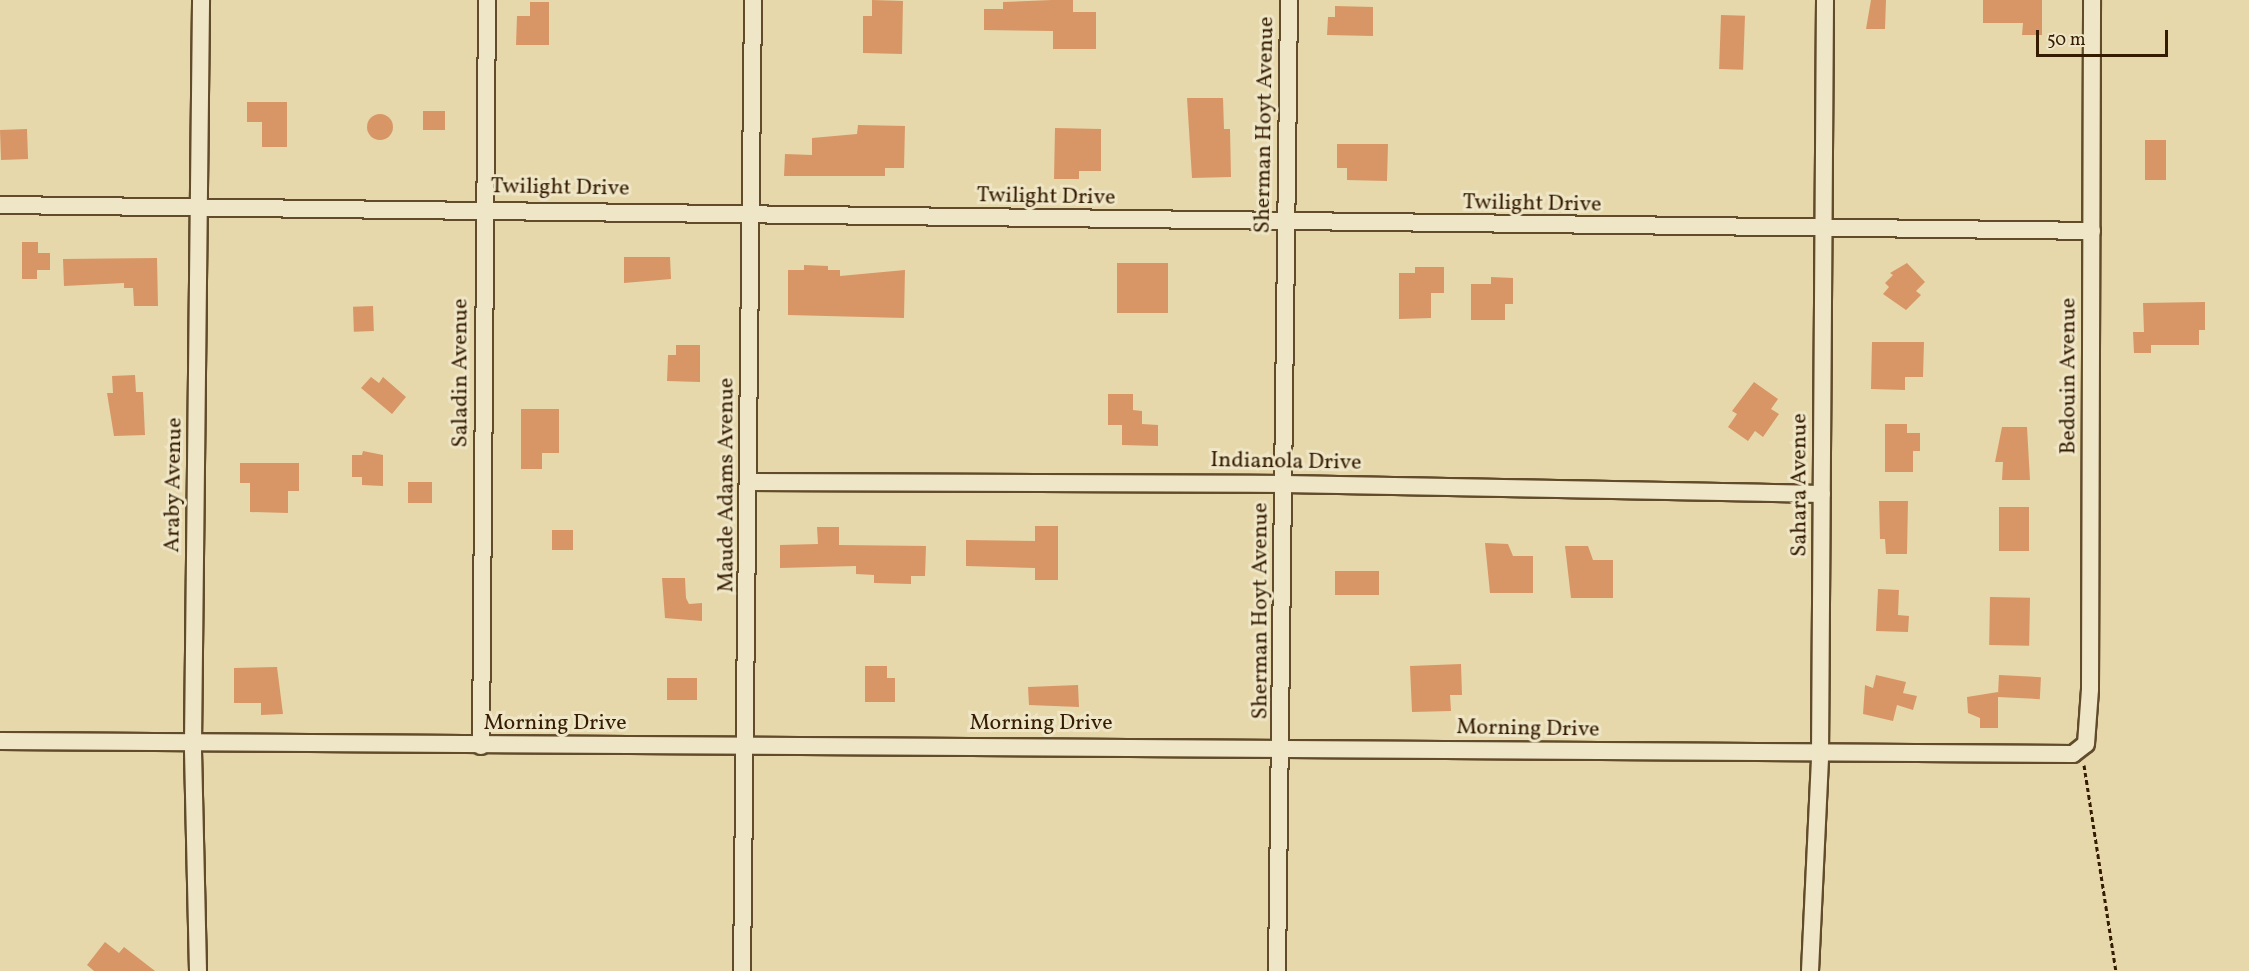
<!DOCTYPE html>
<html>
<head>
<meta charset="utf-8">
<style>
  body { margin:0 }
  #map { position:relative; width:2249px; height:971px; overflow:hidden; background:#e6d8aa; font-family:Vollkorn,serif }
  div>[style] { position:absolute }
  .building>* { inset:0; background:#d89667; transform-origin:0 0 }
  .round { border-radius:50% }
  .path>* { height:3px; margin-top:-1.5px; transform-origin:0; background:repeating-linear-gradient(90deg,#351c00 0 4.5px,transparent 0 7.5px) }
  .roads { filter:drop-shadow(2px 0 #614b2a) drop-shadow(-2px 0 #614b2a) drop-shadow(0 2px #614b2a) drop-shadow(0 -2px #614b2a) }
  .minor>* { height:16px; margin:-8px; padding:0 8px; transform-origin:8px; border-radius:8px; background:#efe6c8 }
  span { translate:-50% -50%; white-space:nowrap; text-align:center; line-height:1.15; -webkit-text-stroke:6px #efe6c8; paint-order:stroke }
  .street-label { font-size:22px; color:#351c00 }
  .scale { position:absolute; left:2036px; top:30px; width:132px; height:27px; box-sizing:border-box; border:3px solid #351c00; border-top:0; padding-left:8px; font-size:18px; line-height:21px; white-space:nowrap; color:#351c00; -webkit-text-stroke:4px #efe6c8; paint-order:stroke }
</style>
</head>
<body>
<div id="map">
  <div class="building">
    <i style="clip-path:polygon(872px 0,903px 1px,902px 54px,863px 53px,863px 16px,872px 16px)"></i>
    <i style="clip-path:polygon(1052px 0,1073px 0,1073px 12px,1096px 12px,1096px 49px,1053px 49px,1053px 31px,984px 30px,984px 9px,1003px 9px,1003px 2px)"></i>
    <i style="clip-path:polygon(1871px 0,1886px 0,1885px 29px,1866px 29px)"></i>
    <i style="clip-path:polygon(1983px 0,2042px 0,2042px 35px,2022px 35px,2023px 23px,1983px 23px)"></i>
    <i style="clip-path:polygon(530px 2px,549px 2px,549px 45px,516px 45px,517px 16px,530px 16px)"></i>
    <i style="clip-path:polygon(1335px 6px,1373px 7px,1373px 36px,1327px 35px,1328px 17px,1335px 17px)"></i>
    <i style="left:1721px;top:15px;width:24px;height:54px;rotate:2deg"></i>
    <i style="clip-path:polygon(1187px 98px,1223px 98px,1224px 129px,1230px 129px,1231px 177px,1192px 178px)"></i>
    <i style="clip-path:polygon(247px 102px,287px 102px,287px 147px,262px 147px,262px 122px,247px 122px)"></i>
    <i style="left:423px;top:111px;width:22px;height:19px"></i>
    <i class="round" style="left:367px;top:114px;width:26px;height:26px"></i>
    <i style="clip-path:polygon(858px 125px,905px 126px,904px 168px,885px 168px,885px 176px,784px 176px,785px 154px,812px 155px,812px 138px,857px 134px)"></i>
    <i style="clip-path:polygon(1055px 128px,1101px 129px,1101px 171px,1079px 171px,1079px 179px,1054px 179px)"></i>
    <i style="left:27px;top:129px;width:30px;height:27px;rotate:88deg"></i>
    <i style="left:2145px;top:140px;width:21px;height:40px"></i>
    <i style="clip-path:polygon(1337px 144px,1388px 144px,1387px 181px,1347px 180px,1347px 168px,1337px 168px)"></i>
    <i style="clip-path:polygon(22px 242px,38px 242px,38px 253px,50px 253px,50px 270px,37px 270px,37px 279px,22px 279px)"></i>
    <i style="clip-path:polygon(624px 257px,670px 257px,671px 279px,624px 283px)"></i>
    <i style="clip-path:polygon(157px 258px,158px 306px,134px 306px,133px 288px,124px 288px,124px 283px,64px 286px,63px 259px)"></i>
    <i style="left:1168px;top:263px;width:50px;height:51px;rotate:90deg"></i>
    <i style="clip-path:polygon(1907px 263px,1925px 282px,1916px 291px,1921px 295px,1906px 310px,1883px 294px,1889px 287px,1885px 283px,1893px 275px,1890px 273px)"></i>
    <i style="clip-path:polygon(804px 265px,828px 266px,828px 270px,840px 270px,840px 276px,905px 270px,904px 318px,788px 315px,788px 270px,804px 270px)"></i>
    <i style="clip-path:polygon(1415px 267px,1444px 267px,1444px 293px,1431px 293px,1431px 318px,1399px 319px,1399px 273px,1415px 273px)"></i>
    <i style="clip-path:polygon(1491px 277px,1513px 278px,1513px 304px,1505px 304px,1505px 320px,1471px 320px,1471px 284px,1491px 284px)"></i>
    <i style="clip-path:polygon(2205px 302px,2205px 330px,2199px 330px,2199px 345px,2151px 345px,2151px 353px,2134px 353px,2133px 332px,2144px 332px,2143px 303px)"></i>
    <i style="left:373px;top:306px;width:25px;height:20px;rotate:88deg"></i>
    <i style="clip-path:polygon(1872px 342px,1924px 342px,1923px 377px,1905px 377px,1905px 390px,1871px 389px)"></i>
    <i style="clip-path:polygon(676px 345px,700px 345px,700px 382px,667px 381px,668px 355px,676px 355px)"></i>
    <i style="clip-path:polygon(135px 375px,136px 392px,143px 392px,145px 435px,114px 436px,107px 393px,113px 393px,112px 376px)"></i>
    <i style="clip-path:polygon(371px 377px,379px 383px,383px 377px,406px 397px,392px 414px,361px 388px)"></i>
    <i style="clip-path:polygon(1754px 382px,1778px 399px,1771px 409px,1779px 414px,1763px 437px,1755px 431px,1748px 441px,1728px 427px,1737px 414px,1732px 411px)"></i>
    <i style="clip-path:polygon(1108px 394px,1133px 394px,1133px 410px,1142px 411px,1142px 424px,1158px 425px,1158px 446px,1122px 445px,1122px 425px,1108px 425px)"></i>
    <i style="clip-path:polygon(521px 409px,559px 409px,559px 453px,542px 453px,542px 469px,521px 469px)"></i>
    <i style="clip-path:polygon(1885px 424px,1907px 424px,1907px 433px,1920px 433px,1920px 451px,1913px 451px,1913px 472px,1885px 472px)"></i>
    <i style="clip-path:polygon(2002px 427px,2027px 427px,2030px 480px,2002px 480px,2003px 462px,1995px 462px)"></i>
    <i style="clip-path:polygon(363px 451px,383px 455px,383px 486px,362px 485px,362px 477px,352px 477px,352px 455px,362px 455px)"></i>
    <i style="clip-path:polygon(240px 463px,299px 463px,299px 491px,288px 491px,288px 513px,250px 512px,250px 483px,240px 483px)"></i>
    <i style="left:408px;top:482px;width:24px;height:21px"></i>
    <i style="clip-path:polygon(1879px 501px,1908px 501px,1907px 554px,1886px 554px,1885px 539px,1880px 539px)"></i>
    <i style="left:1999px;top:507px;width:30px;height:44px"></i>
    <i style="clip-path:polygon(1035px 526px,1058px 526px,1058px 580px,1035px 580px,1035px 568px,966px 566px,966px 540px,1035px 541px)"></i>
    <i style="clip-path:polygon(817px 527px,839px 527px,839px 545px,926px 546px,925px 576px,911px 576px,911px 584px,874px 583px,874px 575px,856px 574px,856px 566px,780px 568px,780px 545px,818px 544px)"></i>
    <i style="left:552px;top:530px;width:21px;height:20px"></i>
    <i style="clip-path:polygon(1485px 543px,1508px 544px,1513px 556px,1533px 556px,1533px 593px,1490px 593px)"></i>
    <i style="clip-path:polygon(1565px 546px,1588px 546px,1593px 560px,1613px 560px,1613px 598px,1571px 598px)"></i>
    <i style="left:1335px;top:571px;width:44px;height:24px"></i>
    <i style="clip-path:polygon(662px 578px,685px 578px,686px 598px,689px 604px,702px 603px,702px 621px,665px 618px)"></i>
    <i style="clip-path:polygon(1878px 589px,1899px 590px,1898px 615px,1909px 616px,1908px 632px,1876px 631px)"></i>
    <i style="left:1990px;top:597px;width:40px;height:48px;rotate:1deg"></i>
    <i style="clip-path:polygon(1461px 664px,1462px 695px,1450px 695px,1451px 711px,1412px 712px,1410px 666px)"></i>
    <i style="clip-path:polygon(865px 666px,887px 666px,887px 678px,895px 678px,895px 702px,865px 702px)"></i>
    <i style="clip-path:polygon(277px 667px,283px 714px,261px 715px,261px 703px,234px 703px,234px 668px)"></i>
    <i style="clip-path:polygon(1876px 675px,1906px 682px,1903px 693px,1917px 696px,1913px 710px,1897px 705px,1893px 721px,1863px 714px,1865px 685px,1873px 688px)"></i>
    <i style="left:1999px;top:675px;width:42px;height:22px;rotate:3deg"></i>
    <i style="left:667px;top:678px;width:30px;height:22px"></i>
    <i style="clip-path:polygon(1078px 685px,1079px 707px,1029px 705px,1028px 687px)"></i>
    <i style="clip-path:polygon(1998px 692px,1998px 728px,1980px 728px,1980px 718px,1968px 713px,1967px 697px)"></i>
    <i style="clip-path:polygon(105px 942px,119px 953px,124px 947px,155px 971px,94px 971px,87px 965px)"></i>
  </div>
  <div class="path">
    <i style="left:2084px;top:765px;width:208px;rotate:81.2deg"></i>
  </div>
  <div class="roads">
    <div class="minor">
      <i style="left:0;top:205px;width:2092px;rotate:0.71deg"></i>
      <i style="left:750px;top:482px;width:534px;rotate:0.21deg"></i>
      <i style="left:1284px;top:484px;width:538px;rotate:1.06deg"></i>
      <i style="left:0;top:741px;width:2073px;rotate:0.36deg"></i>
      <i style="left:2073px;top:754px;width:16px;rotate:-38deg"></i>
      <i style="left:2086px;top:744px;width:55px;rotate:-85.8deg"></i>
      <i style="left:2090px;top:689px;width:689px;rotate:-89.83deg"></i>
      <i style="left:481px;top:746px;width:746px;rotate:-89.54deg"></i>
      <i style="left:198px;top:971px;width:228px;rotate:-91.3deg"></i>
      <i style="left:193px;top:743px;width:743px;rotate:-89.38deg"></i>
      <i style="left:742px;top:971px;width:971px;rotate:-89.35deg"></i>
      <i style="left:1277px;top:971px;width:971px;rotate:-89.29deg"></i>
      <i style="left:1810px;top:971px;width:216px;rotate:-87.3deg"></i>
      <i style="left:1820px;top:755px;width:755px;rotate:-89.62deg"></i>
    </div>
  </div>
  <div class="street-label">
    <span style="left:1265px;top:125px;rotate:-89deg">Sherman Hoyt Avenue</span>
    <span style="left:560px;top:188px;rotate:1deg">Twilight Drive</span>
    <span style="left:1046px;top:197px;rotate:1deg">Twilight Drive</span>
    <span style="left:1532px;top:204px;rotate:1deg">Twilight Drive</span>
    <span style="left:461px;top:373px;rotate:-90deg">Saladin Avenue</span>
    <span style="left:2069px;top:376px;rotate:-90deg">Bedouin Avenue</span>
    <span style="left:1286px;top:462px;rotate:1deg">Indianola Drive</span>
    <span style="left:174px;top:485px;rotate:-89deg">Araby Avenue</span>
    <span style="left:727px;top:485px;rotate:-90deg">Maude Adams Avenue</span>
    <span style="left:1800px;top:485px;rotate:-90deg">Sahara Avenue</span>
    <span style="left:1261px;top:611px;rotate:-90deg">Sherman Hoyt Avenue</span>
    <span style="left:555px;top:724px">Morning Drive</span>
    <span style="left:1041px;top:724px">Morning Drive</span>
    <span style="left:1528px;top:729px;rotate:1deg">Morning Drive</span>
  </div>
  <div class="scale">50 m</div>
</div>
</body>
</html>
